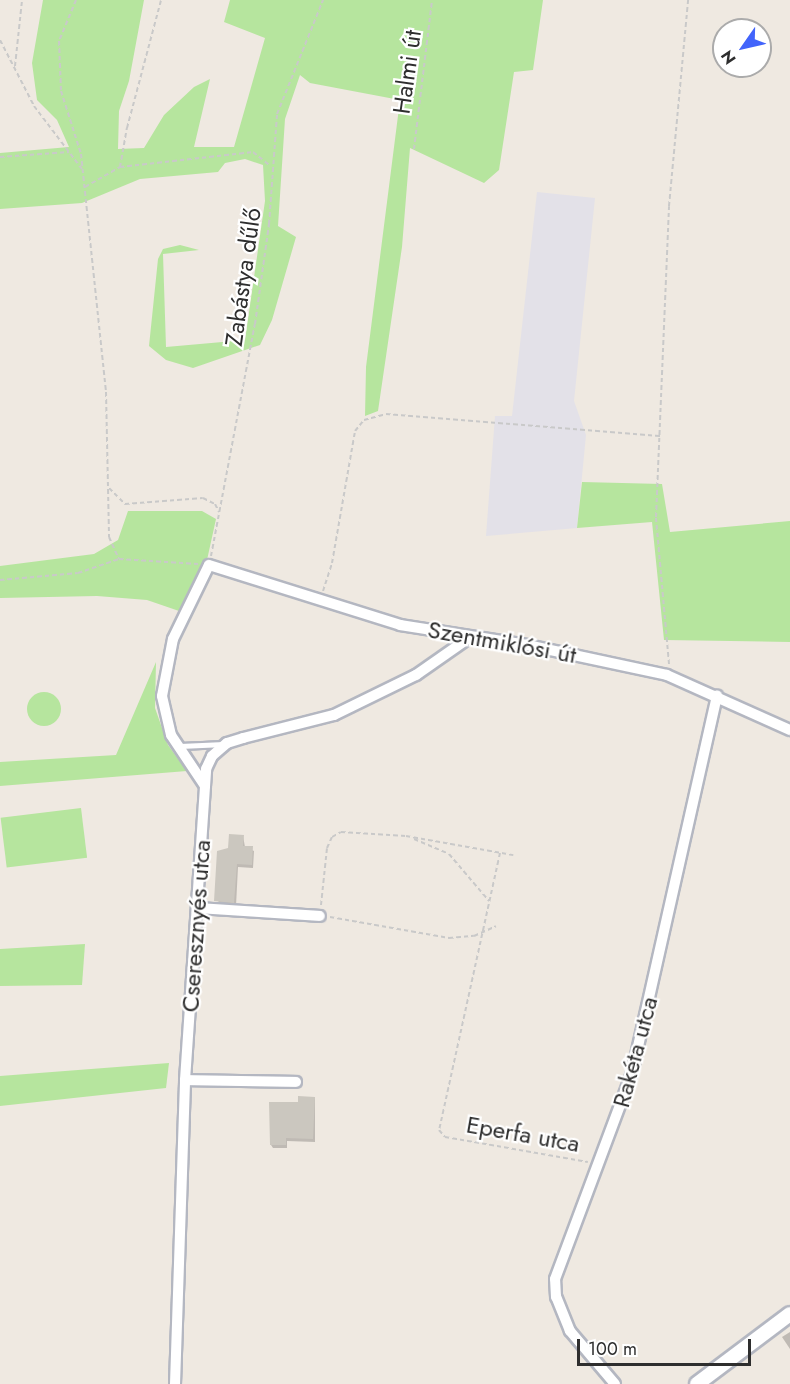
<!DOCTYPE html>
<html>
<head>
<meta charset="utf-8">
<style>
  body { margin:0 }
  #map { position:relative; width:790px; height:1384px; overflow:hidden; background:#efe9e1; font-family:Jost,sans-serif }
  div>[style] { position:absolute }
  .industrial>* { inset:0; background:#e3e1e8 }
  .green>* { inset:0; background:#b6e59e; transform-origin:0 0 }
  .round { border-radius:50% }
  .shadow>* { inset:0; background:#0003 }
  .building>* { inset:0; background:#cbc7bf }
  .path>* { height:2px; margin-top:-1px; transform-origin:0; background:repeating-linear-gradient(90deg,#c9c9c9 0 4.5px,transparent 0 7.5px) }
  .roads { filter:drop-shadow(2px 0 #b4b7c1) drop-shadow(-2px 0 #b4b7c1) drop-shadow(0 2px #b4b7c1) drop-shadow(0 -2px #b4b7c1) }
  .lane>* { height:5px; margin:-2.5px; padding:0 2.5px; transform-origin:2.5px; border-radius:2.5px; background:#fff }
  .street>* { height:10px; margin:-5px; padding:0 5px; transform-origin:5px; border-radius:5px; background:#fff }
  .secondary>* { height:14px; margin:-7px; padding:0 7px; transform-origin:7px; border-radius:7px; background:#fff }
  span { translate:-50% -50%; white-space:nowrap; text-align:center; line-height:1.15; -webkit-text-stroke:4.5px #fff; paint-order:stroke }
  .street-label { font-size:24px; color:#2e2e2e }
  .north { position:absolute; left:712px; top:18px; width:60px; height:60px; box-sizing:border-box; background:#fff; border:2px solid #ababab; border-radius:50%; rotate:236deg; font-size:16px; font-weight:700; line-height:24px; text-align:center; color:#2e2e2e }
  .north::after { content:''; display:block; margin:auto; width:21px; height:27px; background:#4264fb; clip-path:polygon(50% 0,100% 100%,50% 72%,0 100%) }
  .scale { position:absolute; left:577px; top:1339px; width:174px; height:27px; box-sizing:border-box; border:3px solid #2e2e2e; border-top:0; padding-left:8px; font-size:18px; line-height:21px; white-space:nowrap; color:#2e2e2e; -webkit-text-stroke:4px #fff; paint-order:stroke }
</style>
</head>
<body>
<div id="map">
  <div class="industrial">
    <i style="clip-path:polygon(537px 192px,595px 198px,574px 401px,586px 435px,577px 528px,486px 536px,495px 416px,512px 416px)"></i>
  </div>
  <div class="green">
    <i style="clip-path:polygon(43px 0,144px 0,129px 81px,119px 111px,118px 149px,144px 148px,164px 115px,194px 87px,210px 79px,194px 147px,234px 147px,265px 38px,224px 22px,230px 0,543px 0,533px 70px,514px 72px,499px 170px,484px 183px,410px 148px,402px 247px,378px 411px,365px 416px,366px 367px,400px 100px,310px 83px,300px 75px,285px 119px,278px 226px,296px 237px,272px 320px,260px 345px,193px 368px,166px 360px,149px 346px,158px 259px,163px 249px,180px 245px,199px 250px,163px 254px,166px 347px,245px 340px,265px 201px,263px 165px,245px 159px,225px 163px,218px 172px,140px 179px,82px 203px,0 209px,0 153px,69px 147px,57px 120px,37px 100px,32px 63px)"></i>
    <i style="clip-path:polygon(582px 482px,662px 484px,670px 532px,790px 521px,790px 642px,664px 640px,652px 522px,577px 528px)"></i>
    <i style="clip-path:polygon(128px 511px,202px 511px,216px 519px,207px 560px,179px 611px,147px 600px,97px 596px,0 598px,0 566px,94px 554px,118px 540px)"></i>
    <i style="clip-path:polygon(156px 662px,155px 708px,168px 745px,187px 771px,0 786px,0 762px,116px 755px)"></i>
    <i class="round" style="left:27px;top:692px;width:34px;height:34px"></i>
    <i style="left:81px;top:808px;width:50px;height:81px;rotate:83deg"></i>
    <i style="clip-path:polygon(85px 944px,82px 985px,0 986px,0 949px)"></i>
    <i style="clip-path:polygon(169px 1063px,166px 1088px,0 1106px,0 1076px)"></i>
  </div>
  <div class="shadow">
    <i style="clip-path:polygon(243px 836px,245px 847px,254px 851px,253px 868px,238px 867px,236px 906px,218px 904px,229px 850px)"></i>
    <i style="clip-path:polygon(315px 1098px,315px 1142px,287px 1141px,287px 1148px,273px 1148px,271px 1145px,299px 1103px)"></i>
    <i style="clip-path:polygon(790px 1332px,790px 1349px,782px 1337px)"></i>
  </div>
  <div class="building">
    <i style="clip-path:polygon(229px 834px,244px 835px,243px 846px,253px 846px,252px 865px,237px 864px,234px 903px,214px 901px,217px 851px,228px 848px)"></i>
    <i style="clip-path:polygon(298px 1096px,315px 1097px,313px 1139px,286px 1138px,286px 1145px,270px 1145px,269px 1102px,298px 1102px)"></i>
  </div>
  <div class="path">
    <i style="left:76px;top:0;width:44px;rotate:112.5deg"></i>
    <i style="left:59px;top:41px;width:50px;rotate:87.7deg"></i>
    <i style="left:61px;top:91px;width:66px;rotate:72.4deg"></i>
    <i style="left:81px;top:154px;width:239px;rotate:84deg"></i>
    <i style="left:106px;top:392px;width:145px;rotate:88.8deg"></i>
    <i style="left:109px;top:537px;width:24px;rotate:66deg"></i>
    <i style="left:0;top:40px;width:74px;rotate:62.7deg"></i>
    <i style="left:34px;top:106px;width:79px;rotate:52.7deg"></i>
    <i style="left:15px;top:66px;width:66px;rotate:-83.9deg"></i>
    <i style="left:414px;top:149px;width:150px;rotate:-83.1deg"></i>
    <i style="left:0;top:157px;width:69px;rotate:-4.1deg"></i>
    <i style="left:120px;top:167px;width:134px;rotate:-6.4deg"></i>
    <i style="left:253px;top:152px;width:22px;rotate:39deg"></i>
    <i style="left:85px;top:187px;width:40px;rotate:-29.7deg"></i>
    <i style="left:120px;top:167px;width:40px;rotate:-80deg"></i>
    <i style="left:127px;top:128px;width:132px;rotate:-75.1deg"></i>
    <i style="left:109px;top:488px;width:23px;rotate:45deg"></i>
    <i style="left:125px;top:504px;width:78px;rotate:-4.4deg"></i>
    <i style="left:203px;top:498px;width:13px;rotate:27deg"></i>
    <i style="left:215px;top:504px;width:9px;rotate:63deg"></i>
    <i style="left:211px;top:556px;width:236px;rotate:-79.3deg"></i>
    <i style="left:255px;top:324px;width:101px;rotate:-82deg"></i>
    <i style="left:269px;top:224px;width:110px;rotate:-85.8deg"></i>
    <i style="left:277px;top:114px;width:123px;rotate:-68deg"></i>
    <i style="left:0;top:580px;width:78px;rotate:-5.1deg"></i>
    <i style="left:78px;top:573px;width:43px;rotate:-18.9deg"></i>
    <i style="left:119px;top:559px;width:79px;rotate:3.6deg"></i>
    <i style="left:323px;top:591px;width:29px;rotate:-72deg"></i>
    <i style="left:332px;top:563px;width:134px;rotate:-80.1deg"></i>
    <i style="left:355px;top:431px;width:14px;rotate:-51deg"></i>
    <i style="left:364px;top:420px;width:23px;rotate:-15deg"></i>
    <i style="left:386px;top:414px;width:277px;rotate:4.6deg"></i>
    <i style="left:669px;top:664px;width:148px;rotate:-95.1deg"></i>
    <i style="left:656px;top:517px;width:311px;rotate:-87.6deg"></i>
    <i style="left:669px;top:206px;width:207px;rotate:-84.7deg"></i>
    <i style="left:414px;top:839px;width:38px;rotate:23deg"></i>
    <i style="left:449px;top:854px;width:62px;rotate:49.6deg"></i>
    <i style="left:500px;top:853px;width:284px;rotate:102.4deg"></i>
    <i style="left:439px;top:1130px;width:9px;rotate:49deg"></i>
    <i style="left:445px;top:1137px;width:145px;rotate:9.9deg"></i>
    <i style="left:321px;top:905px;width:57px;rotate:-84deg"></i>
    <i style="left:327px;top:848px;width:12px;rotate:-66deg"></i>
    <i style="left:332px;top:837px;width:10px;rotate:-29deg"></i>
    <i style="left:341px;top:832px;width:65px;rotate:3.5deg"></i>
    <i style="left:406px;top:836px;width:109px;rotate:10.1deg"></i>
    <i style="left:330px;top:917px;width:121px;rotate:10deg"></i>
    <i style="left:449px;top:938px;width:25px;rotate:-5deg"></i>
    <i style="left:474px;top:936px;width:24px;rotate:-24deg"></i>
  </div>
  <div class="roads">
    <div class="lane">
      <i style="left:180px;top:746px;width:44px;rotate:-2.6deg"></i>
    </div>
    <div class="street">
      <i style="left:205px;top:786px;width:61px;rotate:-123.7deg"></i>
      <i style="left:171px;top:735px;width:40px;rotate:-103deg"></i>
      <i style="left:162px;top:696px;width:58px;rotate:-79.1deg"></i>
      <i style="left:173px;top:639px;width:82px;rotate:-64.1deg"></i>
      <i style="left:209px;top:565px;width:200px;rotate:17.4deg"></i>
      <i style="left:400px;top:625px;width:129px;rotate:8.9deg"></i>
      <i style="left:527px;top:645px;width:143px;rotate:12.1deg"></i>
      <i style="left:667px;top:675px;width:135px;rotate:24.1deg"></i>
      <i style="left:199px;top:908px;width:121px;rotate:3.8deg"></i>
      <i style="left:185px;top:1080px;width:111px;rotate:1deg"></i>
      <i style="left:175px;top:1384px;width:304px;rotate:-88.1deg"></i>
      <i style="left:185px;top:1080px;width:312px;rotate:-86.1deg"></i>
      <i style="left:206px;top:769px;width:14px;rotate:-65deg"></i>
      <i style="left:212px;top:756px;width:20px;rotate:-41deg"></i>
      <i style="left:227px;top:743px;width:17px;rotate:-17deg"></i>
      <i style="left:243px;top:738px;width:94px;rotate:-14.2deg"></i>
      <i style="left:334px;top:715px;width:91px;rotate:-26deg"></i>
      <i style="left:416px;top:675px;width:65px;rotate:-34.9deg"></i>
      <i style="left:615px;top:1384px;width:70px;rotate:-130.3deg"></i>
      <i style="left:570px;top:1331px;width:37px;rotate:-112deg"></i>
      <i style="left:556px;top:1297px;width:18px;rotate:-93deg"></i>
      <i style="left:555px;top:1279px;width:220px;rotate:-69.5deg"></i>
      <i style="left:632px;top:1073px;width:387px;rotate:-77.3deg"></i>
    </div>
    <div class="secondary">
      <i style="left:697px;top:1384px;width:116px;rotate:-37deg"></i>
    </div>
  </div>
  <div class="street-label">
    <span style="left:407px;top:72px;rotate:-82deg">Halmi út</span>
    <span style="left:243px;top:277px;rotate:-82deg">Zabástya dűlő</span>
    <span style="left:502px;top:642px;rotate:10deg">Szentmiklósi út</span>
    <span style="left:196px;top:926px;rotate:-86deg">Cseresznyés utca</span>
    <span style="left:635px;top:1052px;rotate:-75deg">Rakéta utca</span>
    <span style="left:523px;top:1134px;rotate:10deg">Eperfa utca</span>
  </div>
  <div class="north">N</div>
  <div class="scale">100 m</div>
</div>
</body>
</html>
